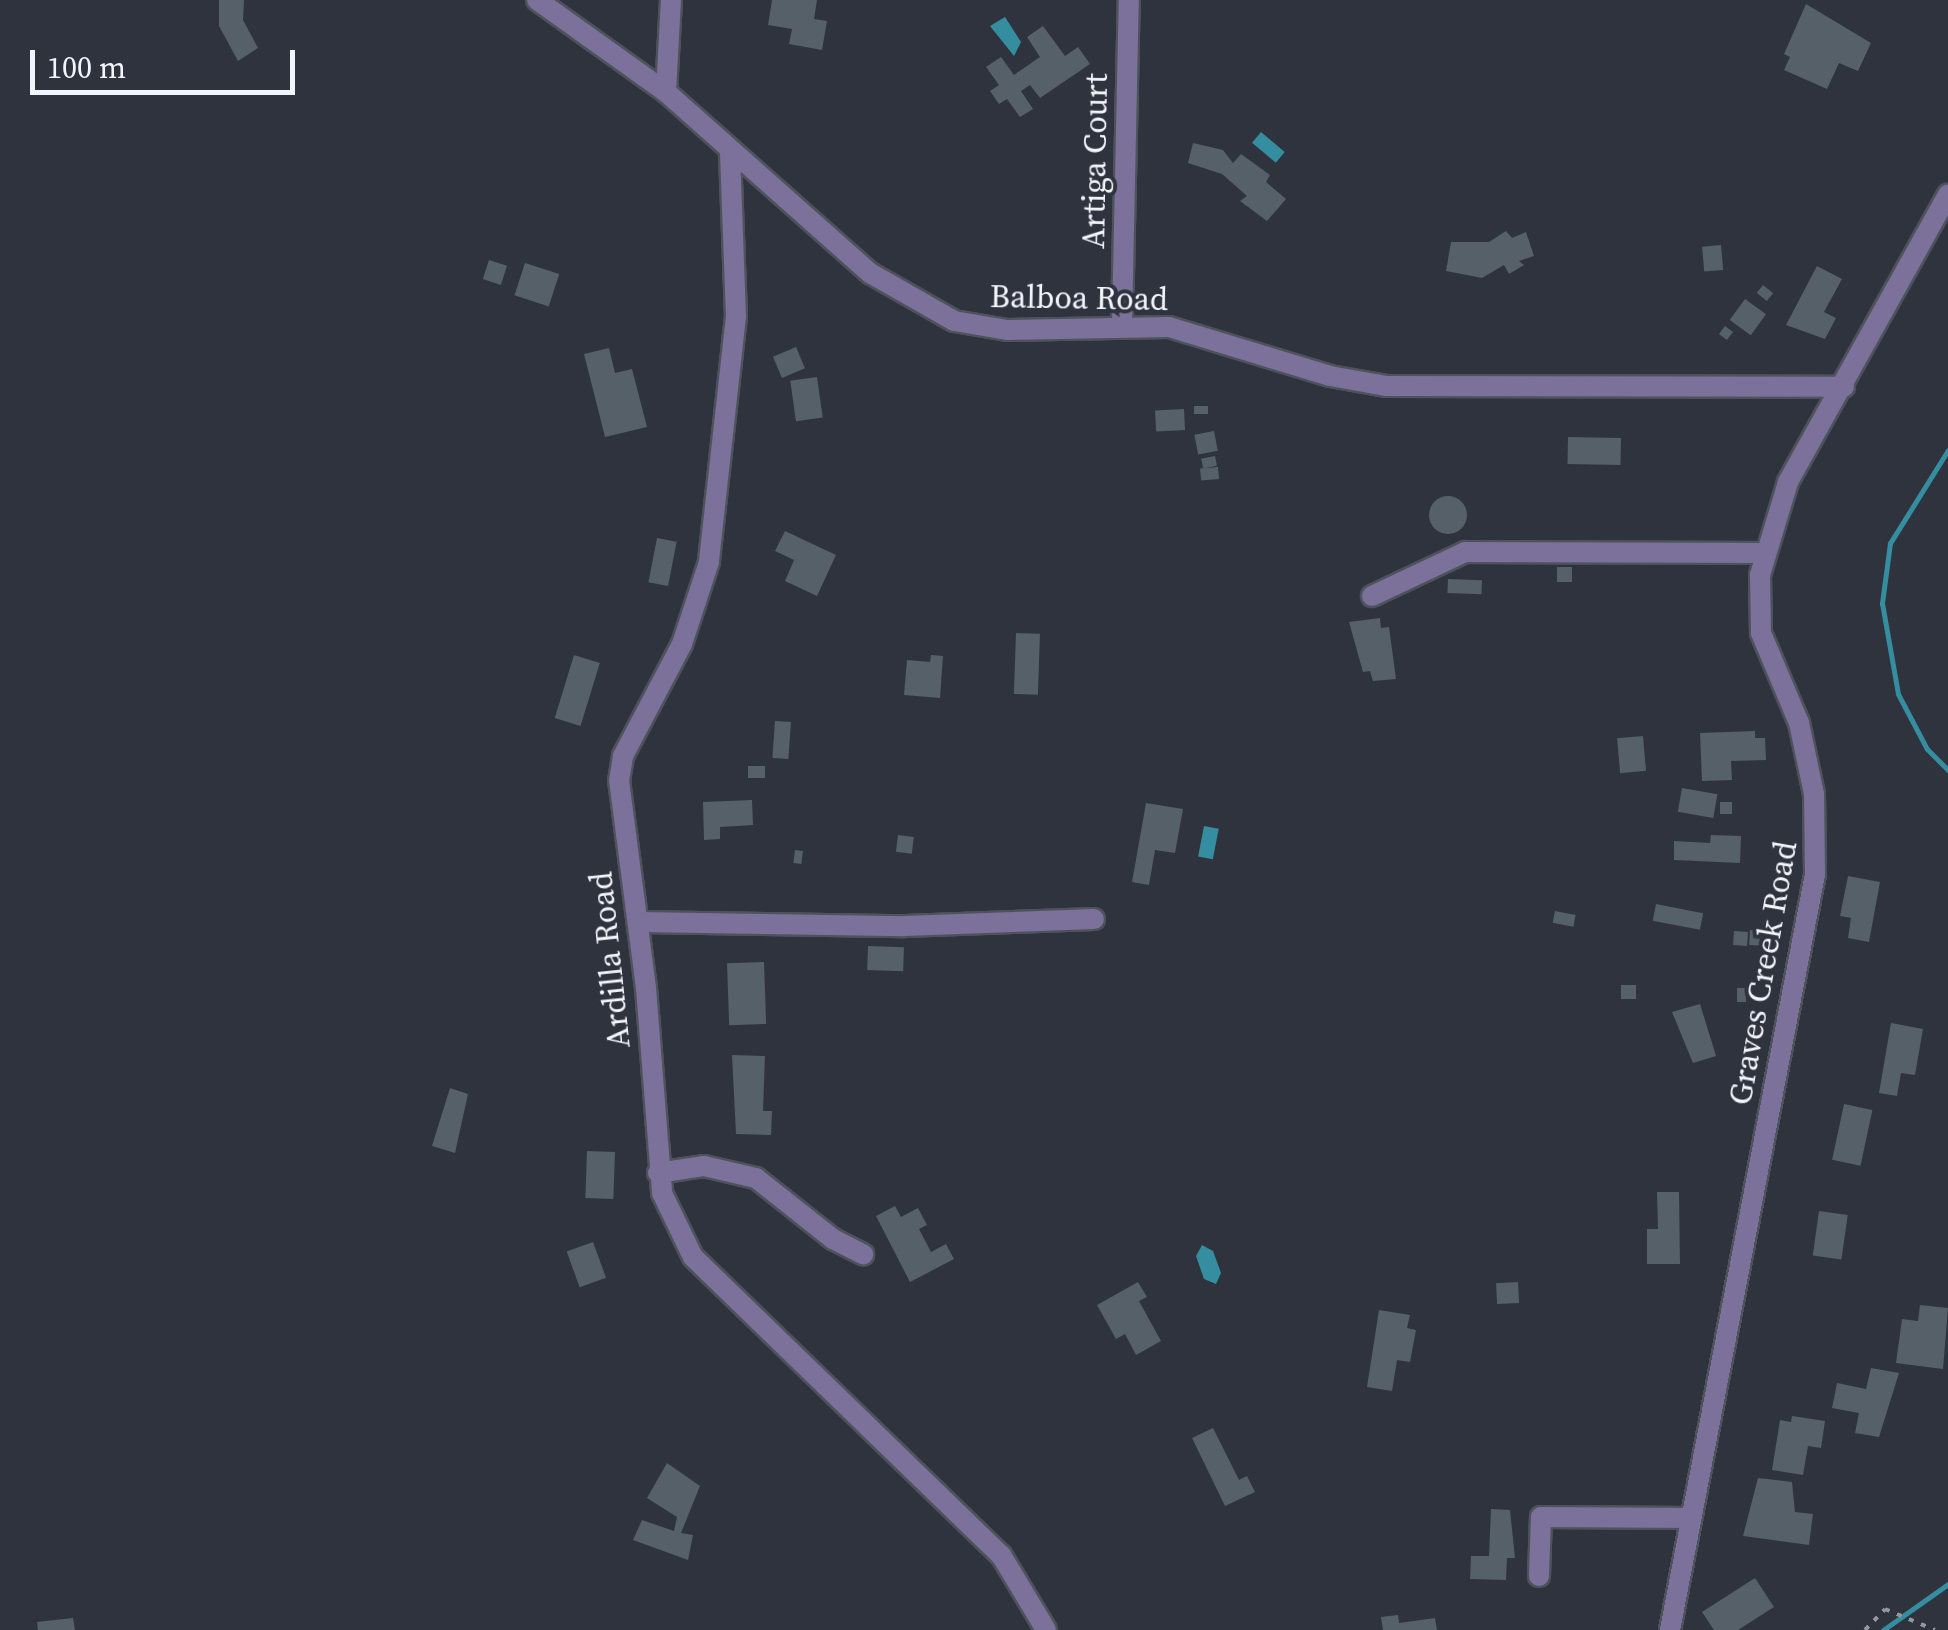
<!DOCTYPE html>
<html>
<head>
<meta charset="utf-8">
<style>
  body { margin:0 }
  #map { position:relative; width:1948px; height:1630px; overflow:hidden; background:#2f333d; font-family:"Source Serif 4",serif }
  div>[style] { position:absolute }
  .water>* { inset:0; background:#358da0; transform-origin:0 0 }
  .stream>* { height:5px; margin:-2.5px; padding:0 2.5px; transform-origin:2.5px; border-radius:2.5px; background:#358da0 }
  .building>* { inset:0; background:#556069; transform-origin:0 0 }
  .round { border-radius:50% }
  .path>* { height:4px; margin-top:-2px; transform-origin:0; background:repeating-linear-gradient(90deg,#9497a0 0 5px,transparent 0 13px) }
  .roads { filter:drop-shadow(2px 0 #4e525c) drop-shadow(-2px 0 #4e525c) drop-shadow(0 2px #4e525c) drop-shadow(0 -2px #4e525c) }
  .minor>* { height:20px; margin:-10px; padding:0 10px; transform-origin:10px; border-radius:10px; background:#7b719b }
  span { translate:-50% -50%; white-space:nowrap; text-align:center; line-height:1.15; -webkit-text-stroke:8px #2f333d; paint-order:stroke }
  .street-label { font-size:32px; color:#f2f5fc }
  .scale { position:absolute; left:30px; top:50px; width:265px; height:45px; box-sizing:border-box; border:5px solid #f2f5fc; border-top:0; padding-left:12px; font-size:30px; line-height:35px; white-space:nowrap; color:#f2f5fc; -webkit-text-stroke:8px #2f333d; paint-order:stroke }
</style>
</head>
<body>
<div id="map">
  <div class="water">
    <i style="clip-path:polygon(1005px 17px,1021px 42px,1014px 56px,990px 26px)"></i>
    <i style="left:1261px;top:132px;width:31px;height:14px;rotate:40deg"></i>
    <i style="left:1204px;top:826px;width:15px;height:31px;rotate:11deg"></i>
    <i style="clip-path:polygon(1202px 1245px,1213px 1251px,1221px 1273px,1216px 1284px,1204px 1279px,1196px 1256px)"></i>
  </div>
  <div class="stream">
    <i style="left:1948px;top:450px;width:110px;rotate:121.9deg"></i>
    <i style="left:1890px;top:543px;width:61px;rotate:97.6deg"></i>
    <i style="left:1882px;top:603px;width:92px;rotate:80deg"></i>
    <i style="left:1898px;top:694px;width:62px;rotate:62.2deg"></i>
    <i style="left:1927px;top:749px;width:30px;rotate:45deg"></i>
    <i style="left:1883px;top:1630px;width:80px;rotate:-35.3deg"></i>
  </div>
  <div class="building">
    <i style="clip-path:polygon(219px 0,244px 0,243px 20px,258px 48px,238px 61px,219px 26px)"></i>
    <i style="clip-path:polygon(772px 0,817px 0,814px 19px,827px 21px,822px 50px,789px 44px,792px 29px,768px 25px)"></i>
    <i style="clip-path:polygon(1806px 4px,1871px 43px,1858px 71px,1839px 63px,1827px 89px,1784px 70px,1790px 57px,1784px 54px)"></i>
    <i style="clip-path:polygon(1043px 26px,1065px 56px,1078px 47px,1090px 64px,1040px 98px,1030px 85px,1021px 91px,1033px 109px,1020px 117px,1007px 99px,999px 104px,990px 91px,999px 85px,986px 67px,1001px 57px,1014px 75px,1040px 57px,1027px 37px)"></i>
    <i style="clip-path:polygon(1193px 143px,1223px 150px,1233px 163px,1241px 154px,1270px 175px,1266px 182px,1286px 199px,1267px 221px,1240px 201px,1247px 196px,1222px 174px,1188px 163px)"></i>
    <i style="clip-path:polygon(1506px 231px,1512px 238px,1526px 232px,1534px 256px,1519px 261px,1524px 265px,1509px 274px,1504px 265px,1482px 278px,1446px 271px,1451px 242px,1489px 242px)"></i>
    <i style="left:1721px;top:245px;width:25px;height:19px;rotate:85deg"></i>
    <i style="left:489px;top:260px;width:19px;height:20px;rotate:18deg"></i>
    <i style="left:525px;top:263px;width:36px;height:34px;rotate:18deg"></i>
    <i style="clip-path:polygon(1817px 266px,1842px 279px,1824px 312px,1836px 318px,1825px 339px,1786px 325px)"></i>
    <i style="left:1763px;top:285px;width:13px;height:10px;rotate:39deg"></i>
    <i style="left:1745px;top:299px;width:26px;height:26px;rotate:36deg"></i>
    <i style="left:1725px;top:326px;width:10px;height:10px;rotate:37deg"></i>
    <i style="left:796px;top:347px;width:23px;height:25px;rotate:67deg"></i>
    <i style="clip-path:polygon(609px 348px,615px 373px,632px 369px,647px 427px,605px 437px,584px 354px)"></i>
    <i style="left:817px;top:377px;width:41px;height:27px;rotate:82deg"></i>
    <i style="left:1208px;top:406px;width:8px;height:14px;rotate:90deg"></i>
    <i style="left:1184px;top:409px;width:21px;height:29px;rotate:87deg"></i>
    <i style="left:1214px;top:431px;width:20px;height:20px;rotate:79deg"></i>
    <i style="left:1568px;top:437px;width:53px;height:27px;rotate:1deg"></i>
    <i style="left:1215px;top:456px;width:10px;height:14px;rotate:79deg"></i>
    <i style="left:1218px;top:467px;width:12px;height:18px;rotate:85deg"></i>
    <i class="round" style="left:1429px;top:496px;width:38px;height:38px"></i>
    <i style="clip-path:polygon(785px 531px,836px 555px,817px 596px,785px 581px,794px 560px,775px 551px)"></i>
    <i style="left:657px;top:538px;width:20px;height:45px;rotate:11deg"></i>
    <i style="left:1557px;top:567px;width:15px;height:15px"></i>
    <i style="left:1448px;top:579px;width:34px;height:14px;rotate:2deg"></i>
    <i style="clip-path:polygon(1380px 618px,1381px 628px,1389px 627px,1396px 679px,1373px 681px,1370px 671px,1363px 672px,1349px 622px)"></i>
    <i style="left:1016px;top:633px;width:24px;height:61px;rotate:2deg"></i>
    <i style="left:574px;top:655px;width:27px;height:66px;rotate:17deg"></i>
    <i style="clip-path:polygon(931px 655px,943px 656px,940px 698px,904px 695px,907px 660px,930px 662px)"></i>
    <i style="left:775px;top:721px;width:16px;height:37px;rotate:4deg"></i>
    <i style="clip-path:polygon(1755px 731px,1755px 738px,1765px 738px,1766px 760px,1731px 761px,1732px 780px,1702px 781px,1700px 733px)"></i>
    <i style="left:1643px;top:736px;width:35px;height:26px;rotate:85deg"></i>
    <i style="left:748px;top:766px;width:17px;height:12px"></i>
    <i style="left:1682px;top:788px;width:36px;height:24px;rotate:10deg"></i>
    <i style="clip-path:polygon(752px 800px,753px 825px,720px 827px,720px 839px,704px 840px,703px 802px)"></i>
    <i style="left:1720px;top:802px;width:12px;height:12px"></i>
    <i style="clip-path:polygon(1146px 803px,1183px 809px,1175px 853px,1155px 850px,1149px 885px,1132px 882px)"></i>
    <i style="left:898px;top:835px;width:16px;height:17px;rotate:7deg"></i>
    <i style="clip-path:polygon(1711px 835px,1741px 836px,1740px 863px,1674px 860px,1674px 841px,1710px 843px)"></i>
    <i style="left:795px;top:850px;width:8px;height:13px;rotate:7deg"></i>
    <i style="clip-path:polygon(1848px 876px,1880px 882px,1869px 942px,1848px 938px,1851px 918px,1840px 916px)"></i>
    <i style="left:1656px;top:904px;width:48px;height:17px;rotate:11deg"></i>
    <i style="left:1555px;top:911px;width:21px;height:12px;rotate:11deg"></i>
    <i style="left:1750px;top:930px;width:18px;height:15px;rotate:3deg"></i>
    <i style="left:1734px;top:931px;width:14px;height:14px;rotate:4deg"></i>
    <i style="left:868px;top:946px;width:36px;height:24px;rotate:2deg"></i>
    <i style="left:764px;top:962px;width:62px;height:37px;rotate:88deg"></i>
    <i style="left:1621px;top:985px;width:15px;height:14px"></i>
    <i style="left:1737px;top:988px;width:9px;height:14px"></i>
    <i style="clip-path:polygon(1700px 1004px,1716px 1056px,1693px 1063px,1672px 1012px)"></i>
    <i style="clip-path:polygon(1891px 1023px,1923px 1029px,1915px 1075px,1901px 1073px,1897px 1096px,1879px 1093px)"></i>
    <i style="clip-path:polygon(732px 1055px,765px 1056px,763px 1111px,772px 1111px,771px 1135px,736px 1134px)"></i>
    <i style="clip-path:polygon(450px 1088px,468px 1094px,455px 1153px,432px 1146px)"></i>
    <i style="left:1844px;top:1104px;width:29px;height:57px;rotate:12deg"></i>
    <i style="left:587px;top:1151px;width:28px;height:47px;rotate:2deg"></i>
    <i style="clip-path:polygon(1657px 1192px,1679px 1192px,1680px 1264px,1647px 1264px,1647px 1229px,1658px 1229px)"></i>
    <i style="clip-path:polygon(895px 1206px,901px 1217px,918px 1208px,927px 1225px,919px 1229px,931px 1252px,946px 1244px,954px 1259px,910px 1282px,876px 1216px)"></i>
    <i style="left:1819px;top:1211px;width:29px;height:45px;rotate:8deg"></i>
    <i style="left:593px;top:1242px;width:38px;height:28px;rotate:70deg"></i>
    <i style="clip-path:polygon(1138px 1282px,1147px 1297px,1139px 1301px,1161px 1341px,1136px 1355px,1125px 1334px,1116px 1339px,1097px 1305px)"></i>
    <i style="left:1518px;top:1282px;width:21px;height:22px;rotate:87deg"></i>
    <i style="clip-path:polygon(1920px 1305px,1948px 1308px,1943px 1369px,1896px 1363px,1902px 1319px,1918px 1321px)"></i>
    <i style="clip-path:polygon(1379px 1310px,1410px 1315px,1407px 1328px,1416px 1330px,1410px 1362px,1397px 1360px,1392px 1391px,1367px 1387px)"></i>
    <i style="clip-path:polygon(1871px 1368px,1899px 1373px,1879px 1437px,1855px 1433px,1859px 1413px,1832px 1408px,1837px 1383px,1866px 1389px)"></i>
    <i style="clip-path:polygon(1792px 1416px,1825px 1421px,1821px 1448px,1808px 1446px,1803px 1475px,1772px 1470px,1780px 1420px,1791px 1422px)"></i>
    <i style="clip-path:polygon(1213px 1428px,1239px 1480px,1247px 1476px,1255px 1492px,1225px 1506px,1192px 1438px)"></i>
    <i style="clip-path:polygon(667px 1463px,700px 1486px,681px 1533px,693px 1535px,688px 1560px,633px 1540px,642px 1520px,674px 1531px,677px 1517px,647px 1498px)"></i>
    <i style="clip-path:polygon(1758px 1478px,1792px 1482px,1795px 1512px,1813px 1514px,1809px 1545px,1743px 1536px)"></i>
    <i style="clip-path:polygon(1491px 1509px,1510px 1510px,1515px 1558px,1507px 1558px,1506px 1580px,1470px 1579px,1471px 1556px,1489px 1556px)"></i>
    <i style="clip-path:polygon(1755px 1578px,1774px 1607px,1738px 1630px,1714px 1630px,1702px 1612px)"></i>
    <i style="clip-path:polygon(1398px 1615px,1399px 1623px,1435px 1618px,1437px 1630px,1383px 1630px,1381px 1617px)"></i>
    <i style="clip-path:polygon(73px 1618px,75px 1630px,38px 1630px,37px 1622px)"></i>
  </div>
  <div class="path">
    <i style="left:1865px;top:1630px;width:29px;rotate:-46deg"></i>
    <i style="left:1885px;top:1609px;width:54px;rotate:22.8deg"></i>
  </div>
  <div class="roads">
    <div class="minor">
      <i style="left:537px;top:0;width:158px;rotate:35.5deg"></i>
      <i style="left:666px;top:92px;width:273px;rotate:41.6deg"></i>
      <i style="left:870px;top:273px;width:97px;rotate:29.7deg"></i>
      <i style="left:954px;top:321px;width:54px;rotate:9.6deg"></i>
      <i style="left:1007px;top:330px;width:162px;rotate:-1.1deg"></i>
      <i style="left:1169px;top:327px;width:168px;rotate:16.9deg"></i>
      <i style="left:1330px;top:376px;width:58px;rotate:10deg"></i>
      <i style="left:1387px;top:386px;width:457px;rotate:0.1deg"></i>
      <i style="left:666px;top:92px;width:92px;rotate:-86.9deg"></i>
      <i style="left:730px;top:153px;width:163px;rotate:87.9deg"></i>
      <i style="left:736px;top:316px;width:247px;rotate:96.3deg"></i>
      <i style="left:709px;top:562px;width:86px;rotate:108.2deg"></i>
      <i style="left:682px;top:644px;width:127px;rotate:117.8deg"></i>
      <i style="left:623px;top:756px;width:24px;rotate:99deg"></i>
      <i style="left:619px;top:780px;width:210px;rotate:82.6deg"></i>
      <i style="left:646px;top:988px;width:206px;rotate:85.5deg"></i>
      <i style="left:662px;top:1193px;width:71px;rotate:64.2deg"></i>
      <i style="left:693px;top:1257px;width:429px;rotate:44.1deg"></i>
      <i style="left:1001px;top:1555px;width:87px;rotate:59deg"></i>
      <i style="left:1122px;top:323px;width:323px;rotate:-88.8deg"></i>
      <i style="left:1372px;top:596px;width:103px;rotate:-25.3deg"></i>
      <i style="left:1465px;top:552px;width:300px;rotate:0.2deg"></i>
      <i style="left:639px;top:922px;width:266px;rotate:0.9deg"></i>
      <i style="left:905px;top:926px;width:189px;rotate:-2.1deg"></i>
      <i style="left:658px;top:1173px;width:47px;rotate:-8.7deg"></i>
      <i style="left:704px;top:1166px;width:53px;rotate:13deg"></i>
      <i style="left:756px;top:1178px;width:98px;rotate:38.4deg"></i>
      <i style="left:833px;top:1239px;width:34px;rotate:27deg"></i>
      <i style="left:1539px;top:1576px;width:59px;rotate:-88.1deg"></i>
      <i style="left:1541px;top:1517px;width:150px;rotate:0.4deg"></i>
      <i style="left:1670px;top:1630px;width:770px;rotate:-79.14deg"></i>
      <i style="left:1815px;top:874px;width:80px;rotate:-90.7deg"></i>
      <i style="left:1814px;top:794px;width:73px;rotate:-101.9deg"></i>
      <i style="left:1799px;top:723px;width:98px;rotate:-112.9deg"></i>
      <i style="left:1761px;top:633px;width:58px;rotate:-91deg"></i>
      <i style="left:1760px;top:575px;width:97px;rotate:-73.2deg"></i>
      <i style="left:1788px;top:482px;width:329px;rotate:-60.9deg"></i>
    </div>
  </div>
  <div class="street-label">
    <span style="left:1095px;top:161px;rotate:-89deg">Artiga Court</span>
    <span style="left:1079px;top:298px;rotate:1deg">Balboa Road</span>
    <span style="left:610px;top:960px;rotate:-96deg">Ardilla Road</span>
    <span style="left:1763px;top:973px;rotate:-80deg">Graves Creek Road</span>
  </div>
  <div class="scale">100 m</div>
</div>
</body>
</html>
